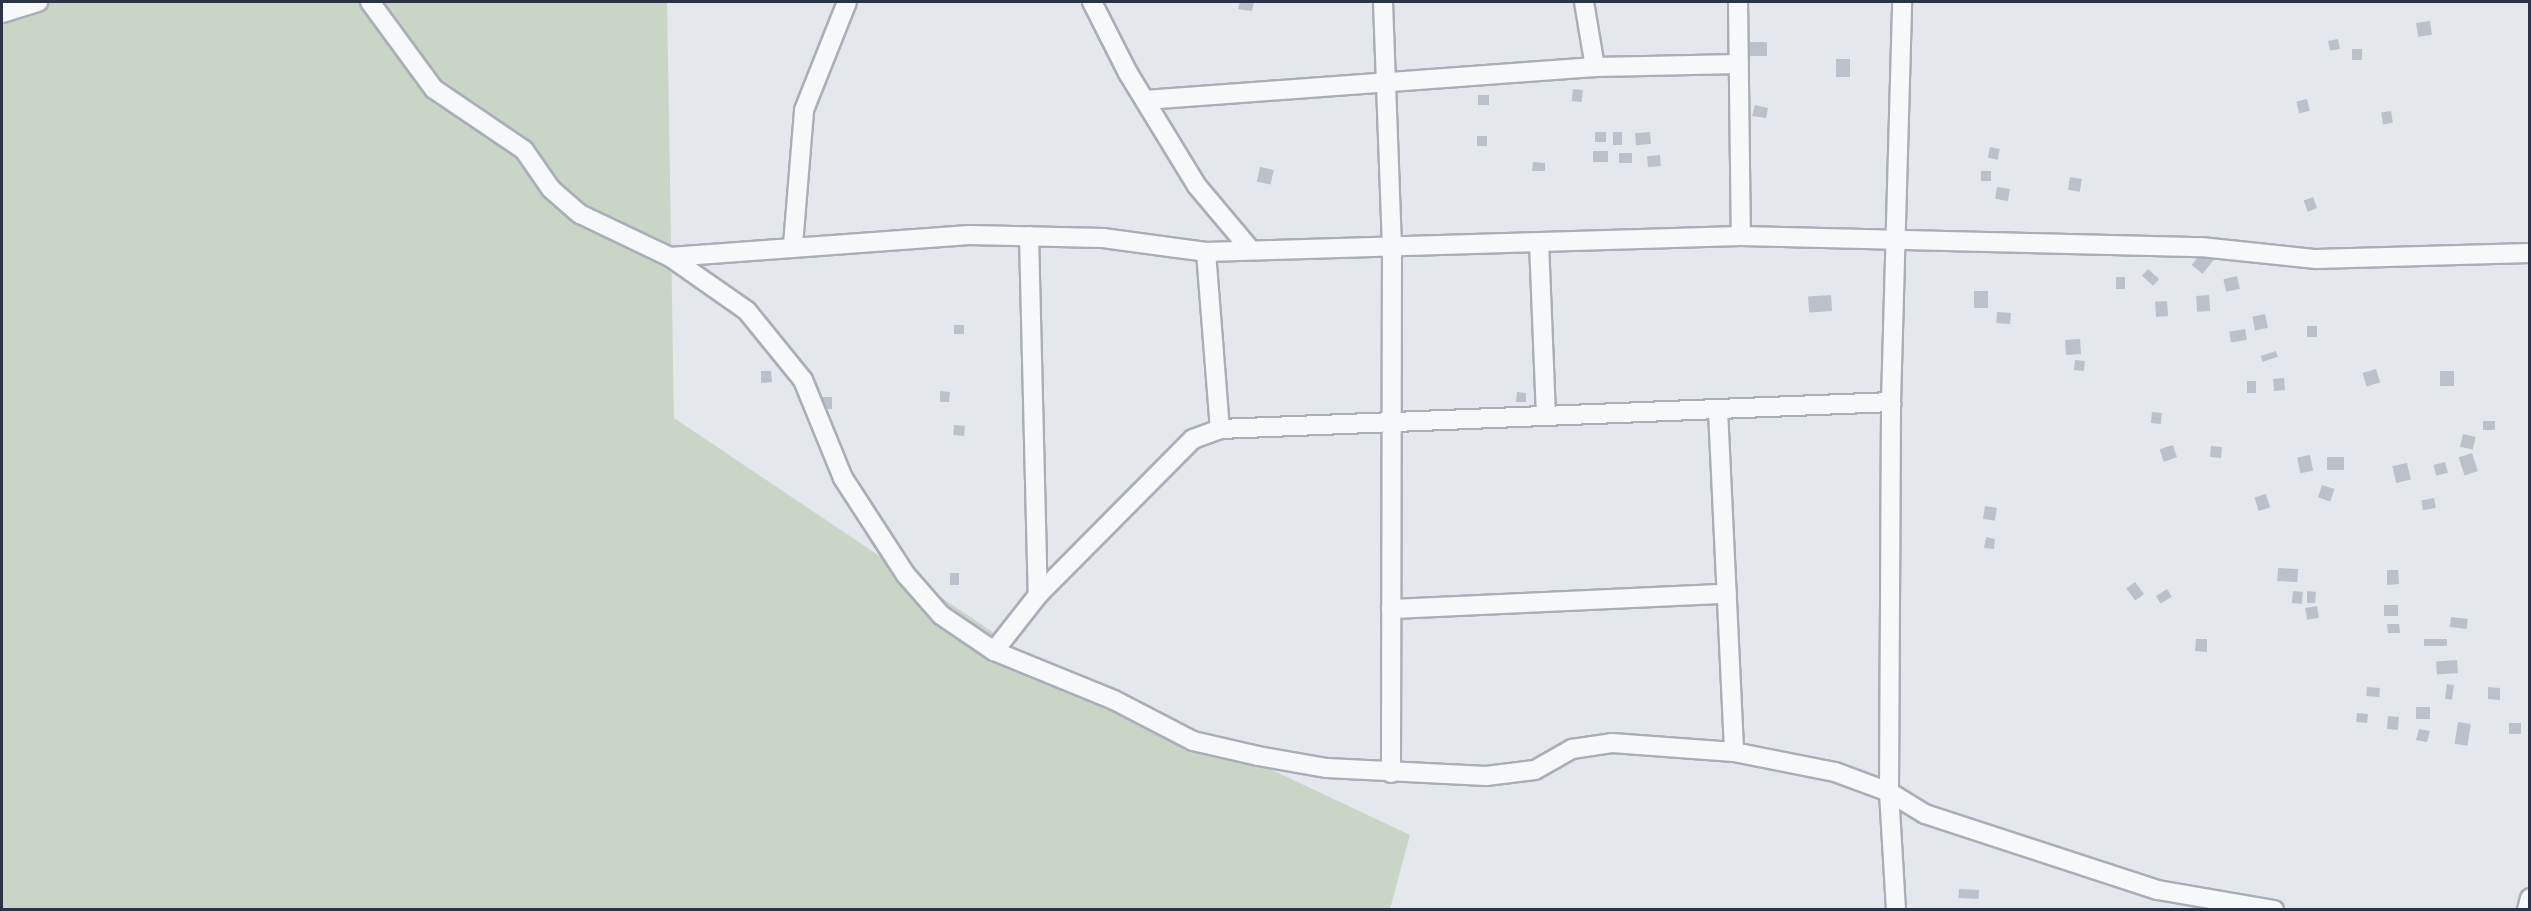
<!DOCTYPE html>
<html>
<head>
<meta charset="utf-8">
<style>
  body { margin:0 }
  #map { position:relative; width:2531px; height:911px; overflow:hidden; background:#e4e7ec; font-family:"Fira Sans Condensed",sans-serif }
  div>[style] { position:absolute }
  .green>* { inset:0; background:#c9d6c5 }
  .building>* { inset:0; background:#bbc0ca; transform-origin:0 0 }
  .roads { filter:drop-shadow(2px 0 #a9aeb7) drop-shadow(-2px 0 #a9aeb7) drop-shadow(0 2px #a9aeb7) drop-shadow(0 -2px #a9aeb7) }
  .minor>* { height:18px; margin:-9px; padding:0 9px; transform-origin:9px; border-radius:9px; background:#f7f8fa }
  span { translate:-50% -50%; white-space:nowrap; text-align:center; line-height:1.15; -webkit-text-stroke:6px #f4f6f9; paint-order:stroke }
  .frame { position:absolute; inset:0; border:3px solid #2b3445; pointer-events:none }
</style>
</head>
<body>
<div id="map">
  <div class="green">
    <i style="clip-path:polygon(2px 2px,667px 2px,674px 418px,1024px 653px,1410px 835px,1390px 909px,2px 910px)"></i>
  </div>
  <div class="building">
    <i style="clip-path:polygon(1240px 2px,1254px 2px,1252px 11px,1238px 9px)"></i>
    <i style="left:2430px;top:21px;width:14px;height:14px;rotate:82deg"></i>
    <i style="left:2338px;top:39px;width:10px;height:10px;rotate:79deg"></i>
    <i style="left:1750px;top:42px;width:17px;height:14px"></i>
    <i style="left:2352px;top:49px;width:10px;height:11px"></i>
    <i style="left:1836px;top:59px;width:14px;height:18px"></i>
    <i style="left:1573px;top:89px;width:10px;height:12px;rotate:6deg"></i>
    <i style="left:1478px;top:95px;width:11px;height:10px"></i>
    <i style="left:2307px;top:99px;width:12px;height:11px;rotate:76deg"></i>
    <i style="clip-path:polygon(1755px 105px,1768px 108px,1766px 118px,1752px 116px)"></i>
    <i style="left:2391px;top:111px;width:12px;height:10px;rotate:81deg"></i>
    <i style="left:1595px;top:132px;width:11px;height:10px"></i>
    <i style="left:1613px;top:132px;width:9px;height:13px"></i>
    <i style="left:1650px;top:132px;width:12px;height:15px;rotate:85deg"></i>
    <i style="left:1477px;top:136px;width:10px;height:10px"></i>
    <i style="left:1990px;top:147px;width:10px;height:11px;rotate:11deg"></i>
    <i style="left:1608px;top:151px;width:11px;height:15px;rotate:90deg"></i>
    <i style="left:1632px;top:153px;width:10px;height:13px;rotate:90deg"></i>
    <i style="left:1660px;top:155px;width:11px;height:13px;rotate:85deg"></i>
    <i style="clip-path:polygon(1533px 162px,1545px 163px,1545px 171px,1532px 171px)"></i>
    <i style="left:1260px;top:167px;width:14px;height:15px;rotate:12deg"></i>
    <i style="left:1981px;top:171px;width:10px;height:10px"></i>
    <i style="left:2070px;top:177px;width:12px;height:13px;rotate:9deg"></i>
    <i style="left:1997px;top:187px;width:13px;height:12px;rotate:9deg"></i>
    <i style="left:2313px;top:197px;width:12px;height:10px;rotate:70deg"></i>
    <i style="left:2203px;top:251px;width:14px;height:18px;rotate:39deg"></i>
    <i style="left:2148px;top:269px;width:15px;height:9px;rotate:42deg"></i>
    <i style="left:2237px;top:276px;width:13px;height:14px;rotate:77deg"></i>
    <i style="left:2116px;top:277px;width:9px;height:12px"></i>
    <i style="left:1974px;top:291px;width:14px;height:17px"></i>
    <i style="left:1831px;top:295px;width:16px;height:23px;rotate:86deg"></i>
    <i style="left:2209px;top:295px;width:16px;height:13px;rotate:86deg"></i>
    <i style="left:2167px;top:301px;width:15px;height:12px;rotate:86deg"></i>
    <i style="left:1997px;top:312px;width:14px;height:11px;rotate:4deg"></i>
    <i style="left:2265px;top:314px;width:14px;height:13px;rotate:78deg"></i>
    <i style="left:954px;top:325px;width:10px;height:9px"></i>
    <i style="left:2307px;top:326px;width:10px;height:11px"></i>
    <i style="left:2245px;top:329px;width:11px;height:16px;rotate:80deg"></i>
    <i style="left:2080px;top:339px;width:15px;height:15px;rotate:86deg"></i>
    <i style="left:2276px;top:351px;width:6px;height:16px;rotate:72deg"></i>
    <i style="left:2075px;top:360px;width:10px;height:10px;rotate:6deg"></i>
    <i style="left:2376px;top:369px;width:14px;height:14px;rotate:73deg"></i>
    <i style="clip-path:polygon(761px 371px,771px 371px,772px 382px,761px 383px)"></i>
    <i style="left:2440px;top:371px;width:14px;height:15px"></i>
    <i style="left:2284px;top:378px;width:12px;height:11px;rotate:85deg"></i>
    <i style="left:2247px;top:381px;width:9px;height:12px"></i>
    <i style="clip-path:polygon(940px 391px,950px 392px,949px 402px,940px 402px)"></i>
    <i style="clip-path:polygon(1517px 392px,1526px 393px,1526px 402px,1516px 402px)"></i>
    <i style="left:821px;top:397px;width:11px;height:12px"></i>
    <i style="left:2152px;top:412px;width:10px;height:11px;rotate:6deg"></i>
    <i style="left:2483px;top:421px;width:12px;height:9px"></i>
    <i style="left:954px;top:425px;width:11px;height:10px;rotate:5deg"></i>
    <i style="left:2463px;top:434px;width:13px;height:13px;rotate:13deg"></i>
    <i style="left:2173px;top:445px;width:13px;height:14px;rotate:72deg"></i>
    <i style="left:2211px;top:446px;width:11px;height:11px;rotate:5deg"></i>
    <i style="left:2472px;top:453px;width:19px;height:14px;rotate:72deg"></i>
    <i style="left:2310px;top:455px;width:16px;height:13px;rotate:79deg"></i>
    <i style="left:2344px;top:457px;width:13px;height:17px;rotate:90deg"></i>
    <i style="left:2445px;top:462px;width:11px;height:12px;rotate:75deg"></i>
    <i style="left:2407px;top:463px;width:17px;height:15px;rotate:77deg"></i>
    <i style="left:2322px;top:485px;width:13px;height:13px;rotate:18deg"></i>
    <i style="left:2266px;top:494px;width:14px;height:12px;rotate:73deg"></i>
    <i style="left:2434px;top:498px;width:10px;height:13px;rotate:79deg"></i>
    <i style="left:1985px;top:506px;width:12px;height:13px;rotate:9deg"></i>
    <i style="clip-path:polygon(1986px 537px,1995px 539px,1994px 549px,1984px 548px)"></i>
    <i style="left:2278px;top:568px;width:20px;height:13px;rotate:3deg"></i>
    <i style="clip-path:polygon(2387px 570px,2398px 570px,2399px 584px,2387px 585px)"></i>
    <i style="left:950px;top:573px;width:9px;height:12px"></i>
    <i style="left:2135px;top:582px;width:15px;height:11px;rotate:53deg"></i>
    <i style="left:2167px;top:589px;width:9px;height:13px;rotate:58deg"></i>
    <i style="left:2293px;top:591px;width:10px;height:12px;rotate:6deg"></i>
    <i style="clip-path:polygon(2307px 591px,2316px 592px,2315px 603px,2307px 603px)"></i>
    <i style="left:2384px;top:605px;width:14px;height:11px"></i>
    <i style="left:2317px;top:606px;width:12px;height:12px;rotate:81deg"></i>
    <i style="left:2451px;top:617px;width:17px;height:10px;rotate:7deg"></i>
    <i style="clip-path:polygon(2387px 624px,2399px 624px,2400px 633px,2388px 633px)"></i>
    <i style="clip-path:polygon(2196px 639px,2207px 639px,2207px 652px,2195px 651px)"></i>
    <i style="left:2424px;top:639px;width:23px;height:7px"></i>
    <i style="left:2457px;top:660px;width:13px;height:21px;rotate:86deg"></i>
    <i style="left:2447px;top:684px;width:7px;height:15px;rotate:8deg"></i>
    <i style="left:2367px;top:687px;width:13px;height:9px;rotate:4deg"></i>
    <i style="clip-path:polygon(2488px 687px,2500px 688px,2500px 700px,2488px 699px)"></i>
    <i style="left:2416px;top:707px;width:14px;height:12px"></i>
    <i style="left:2357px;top:713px;width:11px;height:9px;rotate:5deg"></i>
    <i style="left:2388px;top:716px;width:11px;height:13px;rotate:5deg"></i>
    <i style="left:2458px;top:722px;width:13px;height:22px;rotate:9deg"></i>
    <i style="left:2509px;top:723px;width:12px;height:11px"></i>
    <i style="clip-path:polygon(2419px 729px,2430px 731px,2427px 742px,2416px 740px)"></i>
    <i style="left:1959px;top:889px;width:20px;height:9px;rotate:3deg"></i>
  </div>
  <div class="roads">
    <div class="minor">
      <i style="left:370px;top:2px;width:108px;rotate:53.7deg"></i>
      <i style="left:434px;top:89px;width:109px;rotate:34.1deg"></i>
      <i style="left:524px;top:150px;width:47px;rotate:55.3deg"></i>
      <i style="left:551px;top:189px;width:38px;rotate:41deg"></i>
      <i style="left:580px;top:214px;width:100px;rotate:25.5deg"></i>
      <i style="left:670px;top:257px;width:94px;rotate:35deg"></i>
      <i style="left:747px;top:311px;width:89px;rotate:50.9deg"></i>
      <i style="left:803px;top:380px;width:106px;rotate:67.8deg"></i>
      <i style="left:843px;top:478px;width:116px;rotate:57deg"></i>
      <i style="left:906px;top:575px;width:53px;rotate:48.8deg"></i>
      <i style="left:941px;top:615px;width:64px;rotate:34.2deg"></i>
      <i style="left:994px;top:651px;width:130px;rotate:22.2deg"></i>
      <i style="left:1114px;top:700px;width:89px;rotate:27.4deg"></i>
      <i style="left:1193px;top:741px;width:67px;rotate:13deg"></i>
      <i style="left:1258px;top:756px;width:70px;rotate:9.9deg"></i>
      <i style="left:1327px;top:768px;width:159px;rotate:2.9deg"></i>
      <i style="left:1486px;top:776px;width:49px;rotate:-7deg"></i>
      <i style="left:1535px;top:770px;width:43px;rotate:-29.6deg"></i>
      <i style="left:1572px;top:749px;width:40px;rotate:-8.5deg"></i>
      <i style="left:1612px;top:743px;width:122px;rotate:4.2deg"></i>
      <i style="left:1734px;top:752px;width:103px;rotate:11.2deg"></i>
      <i style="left:1835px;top:772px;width:58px;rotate:20.3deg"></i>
      <i style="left:1889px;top:792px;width:42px;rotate:31.4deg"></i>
      <i style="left:1925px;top:814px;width:245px;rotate:18.1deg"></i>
      <i style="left:2158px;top:890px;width:118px;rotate:9.8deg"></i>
      <i style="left:1092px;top:2px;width:80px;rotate:63.1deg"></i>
      <i style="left:1128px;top:73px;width:132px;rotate:58.6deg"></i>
      <i style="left:1197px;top:186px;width:82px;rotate:49.9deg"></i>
      <i style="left:1383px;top:2px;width:243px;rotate:87.9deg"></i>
      <i style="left:1392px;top:245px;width:528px;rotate:90.11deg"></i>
      <i style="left:1584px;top:2px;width:66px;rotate:80.4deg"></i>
      <i style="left:1738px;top:2px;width:234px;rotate:89.3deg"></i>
      <i style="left:2px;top:13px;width:38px;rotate:-17deg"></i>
      <i style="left:1145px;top:100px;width:451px;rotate:-4.2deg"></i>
      <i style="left:1595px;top:67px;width:144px;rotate:-1.2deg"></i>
      <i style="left:1029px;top:236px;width:359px;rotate:88.6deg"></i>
      <i style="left:1539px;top:242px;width:173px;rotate:87.7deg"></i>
      <i style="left:793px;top:245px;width:135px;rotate:-85.3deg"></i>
      <i style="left:804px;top:110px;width:116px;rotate:-68.3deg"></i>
      <i style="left:1206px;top:252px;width:178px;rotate:85.5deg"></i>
      <i style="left:670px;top:257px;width:300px;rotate:-4.2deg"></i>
      <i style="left:969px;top:235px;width:134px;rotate:1.3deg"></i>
      <i style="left:1103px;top:238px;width:104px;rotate:7.7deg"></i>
      <i style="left:1206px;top:252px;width:535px;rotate:-1.71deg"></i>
      <i style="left:1741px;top:236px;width:460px;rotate:1.4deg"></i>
      <i style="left:2201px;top:247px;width:116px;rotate:6deg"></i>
      <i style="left:2316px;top:259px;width:214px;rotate:-1.6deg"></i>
      <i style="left:1718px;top:410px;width:342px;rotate:87.3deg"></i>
      <i style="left:1391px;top:609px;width:336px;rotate:-2.6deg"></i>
      <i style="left:994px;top:651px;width:71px;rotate:-51.8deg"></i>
      <i style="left:1038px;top:595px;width:220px;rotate:-45.2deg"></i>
      <i style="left:1193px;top:439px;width:29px;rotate:-20deg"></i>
      <i style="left:1220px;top:429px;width:672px;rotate:-2.3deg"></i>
      <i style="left:1896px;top:910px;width:118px;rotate:-93.4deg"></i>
      <i style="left:1889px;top:792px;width:390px;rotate:-89.7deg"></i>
      <i style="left:1891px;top:402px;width:400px;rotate:-88.4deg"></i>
      <i style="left:2527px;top:910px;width:12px;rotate:-76deg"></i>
    </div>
  </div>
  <div class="frame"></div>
</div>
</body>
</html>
